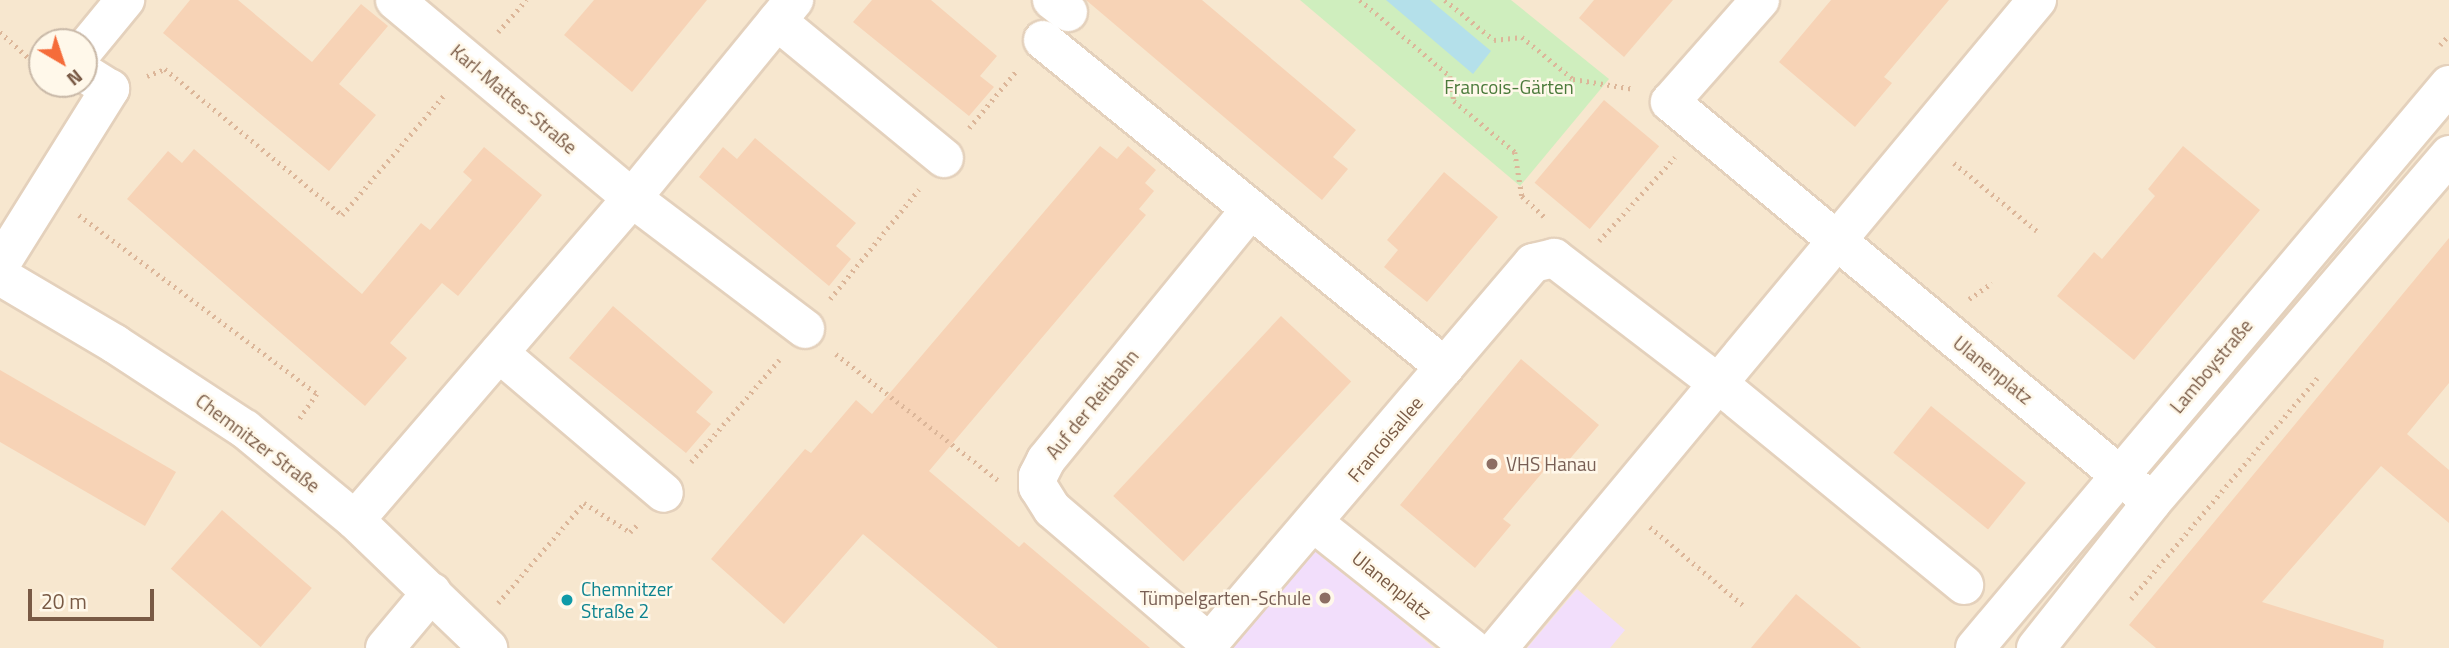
<!DOCTYPE html>
<html>
<head>
<meta charset="utf-8">
<style>
  body { margin:0 }
  #map { position:relative; width:2449px; height:648px; overflow:hidden; background:#fff5e2; font-family:"Titillium Web",sans-serif }
  div>[style] { position:absolute }
  .residential>* { inset:0; background:#f7e7cf }
  .education>* { inset:0; background:#f2defb }
  .green>* { inset:0; background:#cfeebe }
  .water>* { inset:0; background:#b4e0ea }
  .building>* { inset:0; background:#f7d3b6; transform-origin:0 0 }
  .path>* { height:4.5px; margin-top:-2.25px; transform-origin:0; background:repeating-linear-gradient(90deg,#dcb699 0 2px,transparent 0 7px) }
  .roads { filter:drop-shadow(2px 0 #e4d1bc) drop-shadow(-2px 0 #e4d1bc) drop-shadow(0 2px #e4d1bc) drop-shadow(0 -2px #e4d1bc) }
  .minor>* { height:38px; margin:-19px; padding:0 19px; transform-origin:19px; border-radius:19px; background:#fff }
  .secondary>* { height:38px; margin:-19px; padding:0 19px; transform-origin:19px; border-radius:19px; background:#fff }
  .dots>* { width:19px; height:19px; translate:-50% -50%; box-sizing:border-box; border:4px solid #fff8ea; border-radius:50% }
  span { translate:-50% -50%; white-space:nowrap; text-align:center; line-height:1.15; -webkit-text-stroke:5px #fff8ea; paint-order:stroke }
  .park-label { font-size:19px; color:#4a7a3a }
  .street-label { font-size:19px; color:#795a45 }
  .education-label { font-size:19px; color:#785e54 }
  .left { translate:0 -50%; text-align:left }
  .right { translate:-100% -50%; text-align:right }
  .culture-label { font-size:19px; color:#0d838f }
  .north { position:absolute; left:28px; top:28px; width:70px; height:70px; box-sizing:border-box; background:#fff8ea; border:2px solid #c9b9a8; border-radius:50%; rotate:141deg; font-size:19px; font-weight:700; line-height:28px; text-align:center; color:#795a45 }
  .north::after { content:''; display:block; margin:auto; width:24px; height:32px; background:#f56c3a; clip-path:polygon(50% 0,100% 100%,50% 72%,0 100%) }
  .scale { position:absolute; left:28px; top:589px; width:126px; height:32px; box-sizing:border-box; border:4px solid #795a45; border-top:0; padding-left:9px; font-size:21px; line-height:24px; white-space:nowrap; color:#795a45; -webkit-text-stroke:5px #fff8ea; paint-order:stroke }
</style>
</head>
<body>
<div id="map">
  <div class="residential">
    <i style="clip-path:polygon(evenodd,0 0,2449px 0,2449px 648px,0 648px,0 0,42px 42px,84px 42px,84px 84px,42px 84px,42px 42px)"></i>
  </div>
  <div class="education">
    <i style="clip-path:polygon(1317px 549px,1434px 648px,1232px 648px)"></i>
    <i style="clip-path:polygon(1577px 589px,1625px 630px,1610px 648px,1527px 648px)"></i>
  </div>
  <div class="green">
    <i style="clip-path:polygon(1300px 0,1511px 0,1609px 79px,1520px 186px)"></i>
  </div>
  <div class="water">
    <i style="clip-path:polygon(1386px 0,1430px 0,1491px 51px,1473px 74px)"></i>
  </div>
  <div class="building">
    <i style="clip-path:polygon(190px 0,238px 0,312px 62px,361px 4px,388px 26px,339px 84px,376px 115px,329px 171px,163px 33px)"></i>
    <i style="clip-path:polygon(594px 0,707px 0,632px 92px,564px 35px)"></i>
    <i style="clip-path:polygon(872px 0,931px 0,997px 56px,980px 76px,994px 87px,969px 116px,853px 22px)"></i>
    <i style="clip-path:polygon(1086px 0,1202px 0,1356px 130px,1333px 157px,1348px 169px,1322px 200px)"></i>
    <i style="clip-path:polygon(1594px 0,1673px 0,1624px 57px,1579px 18px)"></i>
    <i style="clip-path:polygon(1831px 0,1949px 0,1884px 77px,1892px 83px,1855px 127px,1779px 62px)"></i>
    <i style="left:1604px;top:100px;width:72px;height:108px;rotate:40deg"></i>
    <i style="clip-path:polygon(755px 138px,856px 223px,836px 246px,851px 259px,829px 286px,699px 177px,723px 147px,737px 159px)"></i>
    <i style="clip-path:polygon(1100px 146px,1117px 159px,1128px 146px,1156px 170px,1145px 183px,1154px 191px,1139px 209px,1146px 215px,929px 471px,1019px 547px,1024px 542px,1150px 648px,998px 648px,863px 534px,784px 624px,711px 559px,805px 449px,811px 453px,856px 400px,872px 414px)"></i>
    <i style="clip-path:polygon(2183px 146px,2260px 210px,2134px 360px,2057px 296px,2094px 252px,2102px 259px,2155px 196px,2148px 189px)"></i>
    <i style="clip-path:polygon(484px 147px,542px 195px,458px 296px,442px 283px,390px 343px,407px 358px,365px 406px,127px 199px,168px 151px,182px 163px,194px 149px,362px 294px,421px 223px,430px 230px,472px 180px,463px 172px)"></i>
    <i style="clip-path:polygon(1444px 172px,1498px 217px,1427px 302px,1384px 267px,1398px 250px,1387px 240px)"></i>
    <i style="clip-path:polygon(2449px 238px,2449px 383px,2407px 434px,2449px 470px,2449px 523px,2381px 466px,2262px 602px,2384px 640px,2383px 648px,2156px 648px,2129px 625px)"></i>
    <i style="clip-path:polygon(613px 306px,713px 392px,696px 412px,711px 424px,686px 453px,569px 358px)"></i>
    <i style="left:1281px;top:316px;width:96px;height:246px;rotate:43deg"></i>
    <i style="clip-path:polygon(1521px 359px,1599px 425px,1562px 468px,1553px 460px,1503px 519px,1511px 525px,1475px 568px,1400px 505px)"></i>
    <i style="clip-path:polygon(0 370px,176px 472px,145px 526px,0 442px)"></i>
    <i style="left:1931px;top:406px;width:122px;height:60px;rotate:39deg"></i>
    <i style="left:222px;top:510px;width:119px;height:78px;rotate:41deg"></i>
    <i style="clip-path:polygon(1796px 594px,1861px 648px,1751px 648px)"></i>
  </div>
  <div class="path">
    <i style="left:1360px;top:0;width:118px;rotate:40.2deg"></i>
    <i style="left:1450px;top:76px;width:25px;rotate:81deg"></i>
    <i style="left:1454px;top:101px;width:80px;rotate:39.9deg"></i>
    <i style="left:1515px;top:152px;width:45px;rotate:81deg"></i>
    <i style="left:1522px;top:196px;width:33px;rotate:43deg"></i>
    <i style="left:1445px;top:0;width:63px;rotate:39.2deg"></i>
    <i style="left:1494px;top:40px;width:28px;rotate:-6deg"></i>
    <i style="left:1522px;top:37px;width:66px;rotate:39.5deg"></i>
    <i style="left:1573px;top:79px;width:62px;rotate:9.3deg"></i>
    <i style="left:0;top:32px;width:57px;rotate:42.1deg"></i>
    <i style="left:498px;top:32px;width:43px;rotate:-48.8deg"></i>
    <i style="left:2440px;top:45px;width:13px;rotate:-48deg"></i>
    <i style="left:147px;top:76px;width:19px;rotate:-21deg"></i>
    <i style="left:165px;top:69px;width:229px;rotate:39.5deg"></i>
    <i style="left:342px;top:215px;width:157px;rotate:-49.6deg"></i>
    <i style="left:969px;top:128px;width:75px;rotate:-50.4deg"></i>
    <i style="left:1954px;top:163px;width:107px;rotate:39.3deg"></i>
    <i style="left:79px;top:215px;width:298px;rotate:36.9deg"></i>
    <i style="left:317px;top:394px;width:33px;rotate:125deg"></i>
    <i style="left:1599px;top:241px;width:113px;rotate:-47.9deg"></i>
    <i style="left:830px;top:299px;width:141px;rotate:-51deg"></i>
    <i style="left:1969px;top:299px;width:28px;rotate:-35deg"></i>
    <i style="left:836px;top:354px;width:205px;rotate:37.9deg"></i>
    <i style="left:691px;top:462px;width:135px;rotate:-49.2deg"></i>
    <i style="left:1650px;top:527px;width:121px;rotate:40deg"></i>
    <i style="left:2131px;top:599px;width:289px;rotate:-49.9deg"></i>
    <i style="left:498px;top:603px;width:132px;rotate:-49.3deg"></i>
    <i style="left:584px;top:503px;width:54px;rotate:32.2deg"></i>
    <i style="left:630px;top:532px;width:11px;rotate:-45deg"></i>
  </div>
  <div class="roads">
    <div class="minor">
      <i style="left:395px;top:0;width:309px;rotate:39.9deg"></i>
      <i style="left:632px;top:198px;width:217px;rotate:37.1deg"></i>
      <i style="left:1052px;top:0;width:20px;rotate:37deg"></i>
      <i style="left:1760px;top:0;width:136px;rotate:131.4deg"></i>
      <i style="left:1670px;top:102px;width:626px;rotate:39.69deg"></i>
      <i style="left:777px;top:21px;width:216px;rotate:39.4deg"></i>
      <i style="left:1043px;top:40px;width:518px;rotate:39.13deg"></i>
      <i style="left:84px;top:50px;width:65px;rotate:-50.6deg"></i>
      <i style="left:0;top:265px;width:208px;rotate:-58deg"></i>
      <i style="left:110px;top:89px;width:31px;rotate:-148deg"></i>
      <i style="left:0;top:276px;width:134px;rotate:30.6deg"></i>
      <i style="left:115px;top:344px;width:155px;rotate:33.2deg"></i>
      <i style="left:245px;top:429px;width:143px;rotate:39.6deg"></i>
      <i style="left:355px;top:520px;width:185px;rotate:43.9deg"></i>
      <i style="left:499px;top:353px;width:216px;rotate:40.3deg"></i>
      <i style="left:355px;top:520px;width:425px;rotate:-49.3deg"></i>
      <i style="left:632px;top:198px;width:256px;rotate:-50.7deg"></i>
      <i style="left:1314px;top:523px;width:201px;rotate:38.5deg"></i>
      <i style="left:1209px;top:643px;width:206px;rotate:-139.5deg"></i>
      <i style="left:1052px;top:509px;width:26px;rotate:-122deg"></i>
      <i style="left:1038px;top:487px;width:11px;rotate:-90deg"></i>
      <i style="left:1038px;top:476px;width:18px;rotate:-63deg"></i>
      <i style="left:1046px;top:460px;width:324px;rotate:-50.8deg"></i>
      <i style="left:385px;top:648px;width:73px;rotate:-50deg"></i>
      <i style="left:1205px;top:648px;width:506px;rotate:-49.57deg"></i>
      <i style="left:1533px;top:263px;width:22px;rotate:-13deg"></i>
      <i style="left:1554px;top:258px;width:203px;rotate:37.4deg"></i>
      <i style="left:1715px;top:381px;width:322px;rotate:39.3deg"></i>
      <i style="left:1498px;top:648px;width:843px;rotate:-50.25deg"></i>
    </div>
    <div class="secondary">
      <i style="left:1975px;top:648px;width:736px;rotate:-49.91deg"></i>
      <i style="left:2036px;top:648px;width:186px;rotate:-51.5deg"></i>
      <i style="left:2152px;top:502px;width:457px;rotate:-49.4deg"></i>
    </div>
  </div>
  <div class="dots">
    <i style="left:1492px;top:464px;background:#8d6e63"></i>
    <i style="left:1325px;top:598px;background:#8d6e63"></i>
    <i style="left:567px;top:600px;background:#0f9aa8"></i>
  </div>
  <div class="park-label">
    <span style="left:1509px;top:87px">Francois-Gärten</span>
  </div>
  <div class="street-label">
    <span style="left:514px;top:99px;rotate:40deg">Karl-Mattes-Straße</span>
    <span style="left:2211px;top:366px;rotate:-50deg">Lamboystraße</span>
    <span style="left:1993px;top:370px;rotate:39deg">Ulanenplatz</span>
    <span style="left:1092px;top:404px;rotate:-51deg">Auf der Reitbahn</span>
    <span style="left:1385px;top:439px;rotate:-50deg">Francoisallee</span>
    <span style="left:258px;top:443px;rotate:37deg">Chemnitzer Straße</span>
    <span style="left:1392px;top:585px;rotate:39deg">Ulanenplatz</span>
  </div>
  <div class="education-label">
    <span class="left" style="left:1506px;top:464px">VHS Hanau</span>
    <span class="right" style="left:1311px;top:598px">Tümpelgarten-Schule</span>
  </div>
  <div class="culture-label">
    <span class="left" style="left:581px;top:600px">Chemnitzer<br>Straße 2</span>
  </div>
  <div class="north">N</div>
  <div class="scale">20 m</div>
</div>
</body>
</html>
